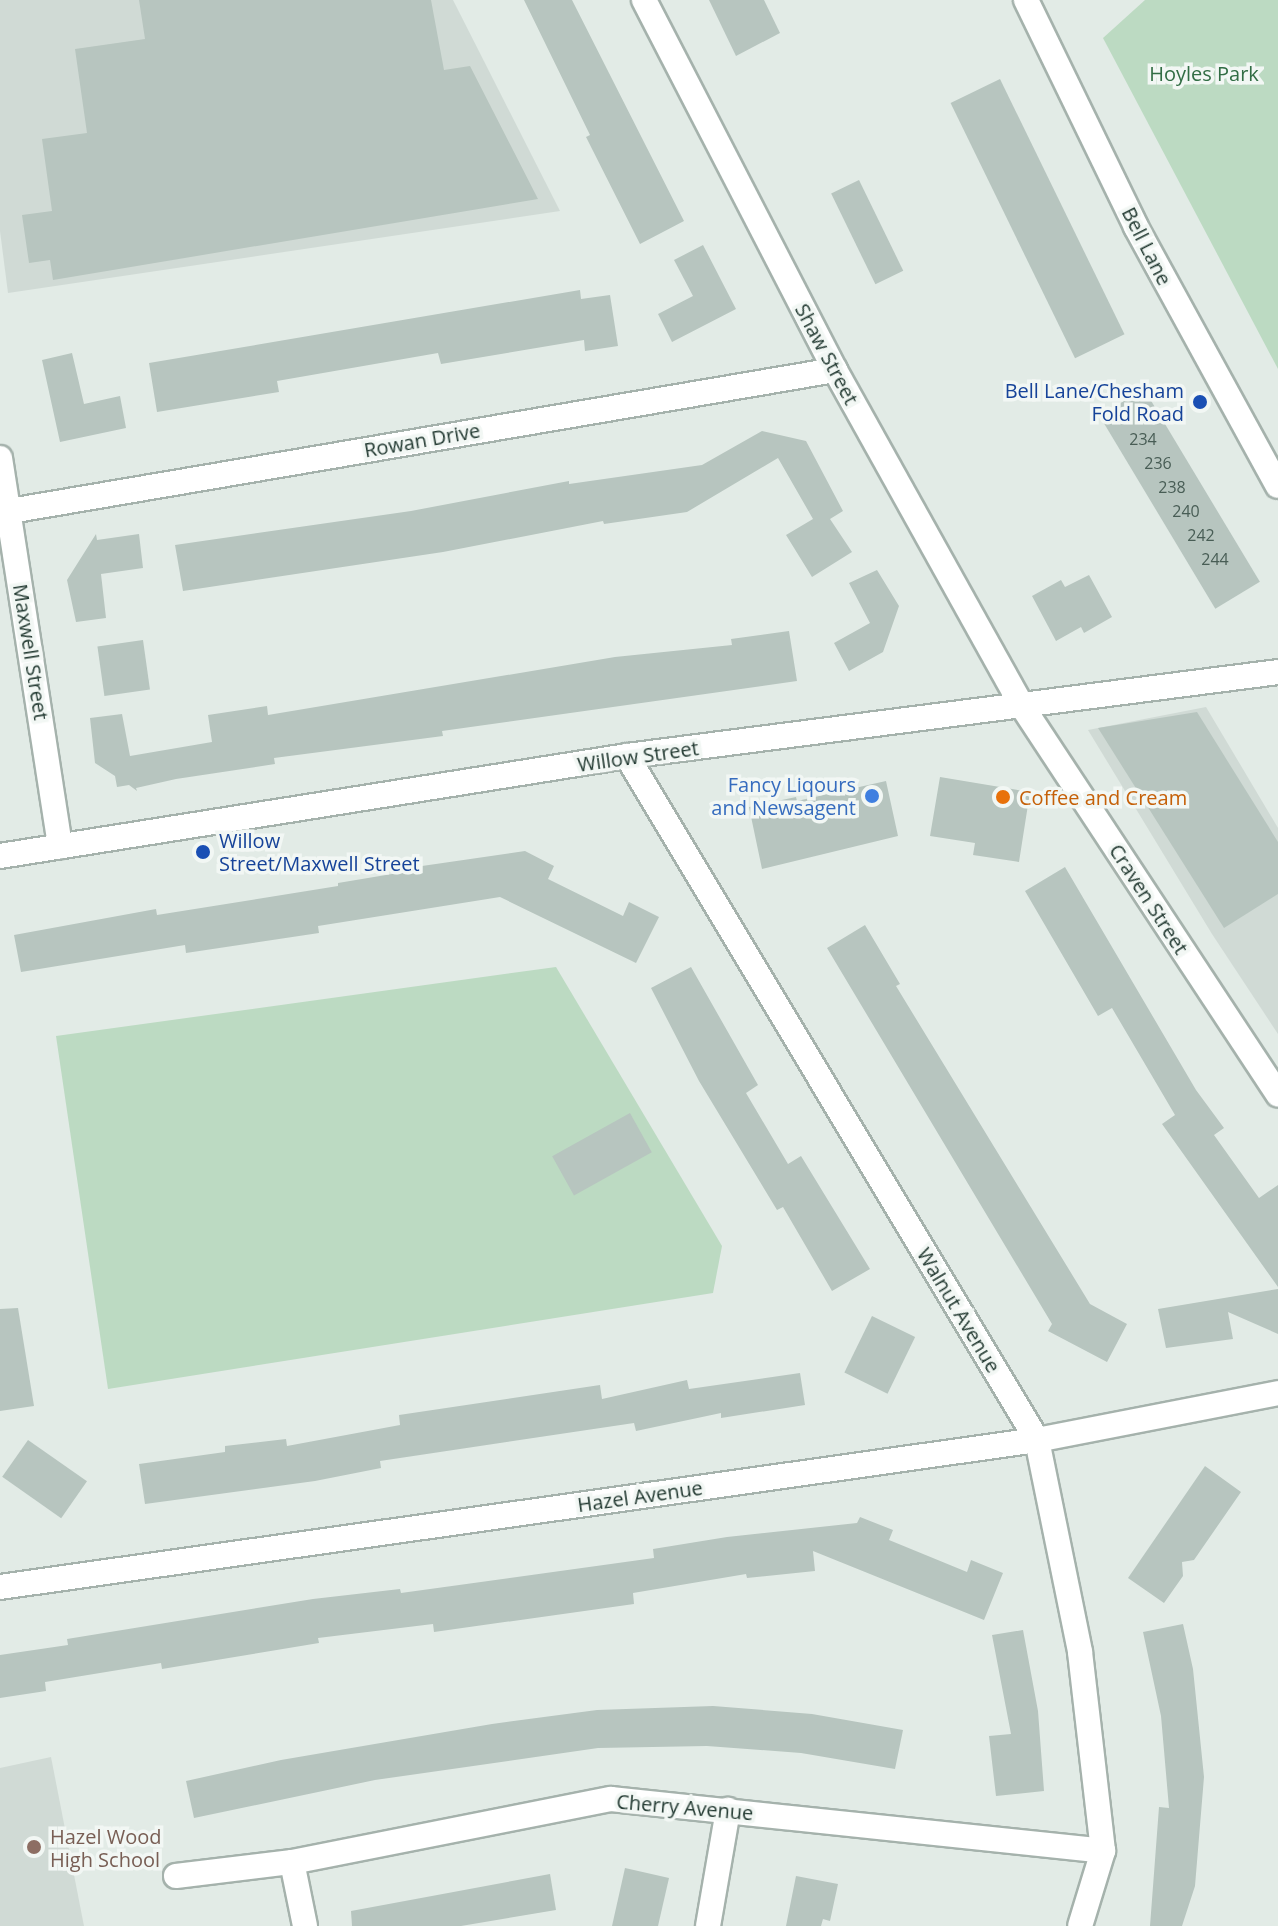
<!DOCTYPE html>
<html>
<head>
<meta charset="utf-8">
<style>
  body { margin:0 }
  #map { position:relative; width:1278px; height:1926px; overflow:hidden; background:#e2ebe6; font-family:"Open Sans",sans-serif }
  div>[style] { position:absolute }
  .built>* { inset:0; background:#d0dad5 }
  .green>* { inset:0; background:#bcdac2 }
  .building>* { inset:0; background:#b7c5bf; transform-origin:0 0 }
  .roads { filter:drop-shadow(2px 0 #a5b2ac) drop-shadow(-2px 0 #a5b2ac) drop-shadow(0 2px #a5b2ac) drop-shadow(0 -2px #a5b2ac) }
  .minor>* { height:24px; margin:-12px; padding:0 12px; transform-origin:12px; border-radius:12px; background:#fff }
  .secondary>* { height:24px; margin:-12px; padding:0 12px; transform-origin:12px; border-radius:12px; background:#fff }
  .dots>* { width:22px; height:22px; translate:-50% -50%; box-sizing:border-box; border:4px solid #f2f7f4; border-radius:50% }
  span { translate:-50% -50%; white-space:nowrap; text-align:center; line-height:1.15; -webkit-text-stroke:7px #f2f7f4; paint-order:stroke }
  .number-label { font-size:16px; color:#485d55 }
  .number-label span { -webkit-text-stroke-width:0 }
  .park-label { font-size:20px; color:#316d44 }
  .street-label { font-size:20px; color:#233a32 }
  .transit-label { font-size:20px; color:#164399 }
  .right { translate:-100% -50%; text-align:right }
  .left { translate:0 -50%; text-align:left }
  .shop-label { font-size:20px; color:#366cbe }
  .food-label { font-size:20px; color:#c56008 }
  .education-label { font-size:20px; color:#785e54 }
</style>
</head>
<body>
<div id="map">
  <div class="built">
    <i style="clip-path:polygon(0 0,453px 0,560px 211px,8px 293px,0 231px)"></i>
    <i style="clip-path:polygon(1206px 707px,1278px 828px,1278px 1034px,1212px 934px,1088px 730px)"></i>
    <i style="clip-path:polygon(51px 1757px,84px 1926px,0 1926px,0 1768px)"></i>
  </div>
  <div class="green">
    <i style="clip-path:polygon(1145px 0,1278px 0,1278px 369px,1103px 38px)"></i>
    <i style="clip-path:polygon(556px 967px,722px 1246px,713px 1293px,108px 1389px,56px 1036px)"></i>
  </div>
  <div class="building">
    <i style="clip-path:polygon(139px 0,431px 0,444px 70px,470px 66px,538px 199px,53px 280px,50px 260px,29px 263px,22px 215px,52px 211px,42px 139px,87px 133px,75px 49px,145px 39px)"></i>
    <i style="clip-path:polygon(524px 0,572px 0,684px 221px,640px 244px,586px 137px,590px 135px)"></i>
    <i style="clip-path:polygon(709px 0,764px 0,780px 33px,736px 56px)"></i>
    <i style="left:1000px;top:79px;width:284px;height:55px;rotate:64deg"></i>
    <i style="left:859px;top:180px;width:101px;height:31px;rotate:64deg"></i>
    <i style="clip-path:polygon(703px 245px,736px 309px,672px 342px,658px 314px,693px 296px,674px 260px)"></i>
    <i style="clip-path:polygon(580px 290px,581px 299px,610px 295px,618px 346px,585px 351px,584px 340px,441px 364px,438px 353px,277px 381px,279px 392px,157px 412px,149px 363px)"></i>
    <i style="clip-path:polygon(72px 353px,84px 404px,120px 396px,126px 428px,60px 442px,42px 360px)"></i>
    <i style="left:1144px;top:389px;width:225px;height:52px;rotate:59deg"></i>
    <i style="clip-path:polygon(762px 431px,806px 441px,843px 511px,830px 519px,852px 552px,812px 577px,786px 535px,813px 519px,778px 458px,687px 512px,604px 524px,603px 521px,443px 552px,183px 591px,175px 545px,411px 511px,569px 481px,569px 484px,702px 465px)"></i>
    <i style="clip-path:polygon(96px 534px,97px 540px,139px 534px,143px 568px,101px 574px,106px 618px,76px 622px,67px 580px)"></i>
    <i style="clip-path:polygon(877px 570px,899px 606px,883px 652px,849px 671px,834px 643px,870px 623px,849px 583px)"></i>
    <i style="clip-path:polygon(1089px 575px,1112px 617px,1084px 633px,1081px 627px,1056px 641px,1032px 596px,1061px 580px,1065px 587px)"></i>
    <i style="clip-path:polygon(789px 631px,797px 681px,442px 731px,443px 736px,274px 758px,275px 764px,176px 779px,136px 788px,137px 791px,129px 785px,117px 787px,115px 776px,95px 763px,90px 718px,122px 714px,130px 756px,212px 742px,208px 715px,267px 706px,268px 715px,615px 657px,732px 645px,731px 639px)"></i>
    <i style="left:143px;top:640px;width:50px;height:46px;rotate:82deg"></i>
    <i style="clip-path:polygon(1197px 712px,1278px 842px,1278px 894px,1224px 928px,1098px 728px)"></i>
    <i style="clip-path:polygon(940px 777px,1030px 792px,1019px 862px,973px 855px,975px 843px,930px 836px)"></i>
    <i style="clip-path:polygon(886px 781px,898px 836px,762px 869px,749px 807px,796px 797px,797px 801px)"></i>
    <i style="clip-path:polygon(525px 851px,554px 866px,548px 879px,623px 916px,629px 902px,659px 917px,636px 963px,500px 897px,318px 926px,319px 933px,186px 953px,185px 945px,21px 972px,14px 935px,156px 909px,157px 915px,338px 886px,338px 883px,422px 869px,422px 866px)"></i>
    <i style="clip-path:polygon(1065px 867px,1196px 1090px,1224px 1128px,1214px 1135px,1259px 1198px,1278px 1185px,1278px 1287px,1162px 1124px,1175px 1115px,1112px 1008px,1098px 1016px,1025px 891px)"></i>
    <i style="clip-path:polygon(865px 925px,900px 984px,896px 986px,1090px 1304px,1127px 1324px,1107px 1362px,1048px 1331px,1052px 1324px,827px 948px)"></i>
    <i style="clip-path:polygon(691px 967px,758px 1085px,746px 1093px,788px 1164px,801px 1156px,870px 1269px,832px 1291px,783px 1207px,777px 1210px,699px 1081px,651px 988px)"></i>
    <i style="left:630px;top:1113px;width:45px;height:89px;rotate:61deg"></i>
    <i style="clip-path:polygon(1278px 1289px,1278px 1334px,1228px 1312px,1233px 1339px,1166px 1348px,1158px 1309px)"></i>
    <i style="clip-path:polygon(18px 1308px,34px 1406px,0 1411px,0 1309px)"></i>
    <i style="left:872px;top:1316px;width:48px;height:63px;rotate:26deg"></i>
    <i style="clip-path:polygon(800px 1373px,805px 1405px,721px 1418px,721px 1413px,636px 1431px,634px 1423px,380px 1461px,381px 1468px,315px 1481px,145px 1504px,139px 1464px,225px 1452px,225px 1446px,286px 1439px,287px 1446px,400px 1425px,399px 1415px,600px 1385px,602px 1399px,687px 1380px,689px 1389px)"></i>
    <i style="left:28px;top:1440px;width:72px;height:45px;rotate:35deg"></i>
    <i style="clip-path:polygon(1205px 1466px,1241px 1492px,1194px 1560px,1182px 1562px,1183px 1576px,1164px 1603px,1128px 1578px)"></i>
    <i style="clip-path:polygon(860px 1517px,893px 1530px,889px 1540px,967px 1572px,971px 1560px,1003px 1573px,984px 1620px,813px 1551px,815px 1571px,747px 1578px,746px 1574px,633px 1593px,634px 1604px,434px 1632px,433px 1624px,318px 1638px,319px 1643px,162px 1669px,161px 1663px,45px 1682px,46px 1691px,0 1698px,0 1655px,68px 1645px,67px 1639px,313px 1599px,400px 1589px,401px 1593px,654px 1558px,653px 1549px,727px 1537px,857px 1523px)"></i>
    <i style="clip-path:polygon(1183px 1624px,1193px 1669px,1204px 1777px,1195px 1886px,1182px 1926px,1150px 1926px,1159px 1807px,1169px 1808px,1161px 1716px,1143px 1632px)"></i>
    <i style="clip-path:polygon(1023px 1630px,1038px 1711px,1044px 1791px,996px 1796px,989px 1736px,1011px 1734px,992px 1635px)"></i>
    <i style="clip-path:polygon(713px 1706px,812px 1714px,903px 1730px,895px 1769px,801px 1753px,707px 1746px,598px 1748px,375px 1780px,194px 1818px,186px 1781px,281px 1760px,492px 1724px,597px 1710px)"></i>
    <i style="clip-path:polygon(625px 1868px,669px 1878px,658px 1926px,612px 1926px)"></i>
    <i style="clip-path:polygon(550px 1874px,556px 1910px,461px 1926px,352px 1926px,351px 1911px)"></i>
    <i style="clip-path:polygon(796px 1876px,838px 1884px,830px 1921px,823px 1919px,821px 1926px,786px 1926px)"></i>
  </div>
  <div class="roads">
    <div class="minor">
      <i style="left:644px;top:0;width:416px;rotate:62.7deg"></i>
      <i style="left:835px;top:370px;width:381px;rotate:60.9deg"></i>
      <i style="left:1020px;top:703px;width:469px;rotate:56.6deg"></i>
      <i style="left:0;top:458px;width:393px;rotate:81.2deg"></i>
      <i style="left:10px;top:511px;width:837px;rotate:-9.7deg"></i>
      <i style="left:627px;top:756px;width:797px;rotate:59.06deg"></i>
      <i style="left:1037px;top:1440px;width:216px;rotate:78.5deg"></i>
      <i style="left:1080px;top:1652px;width:200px;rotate:83.4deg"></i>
      <i style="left:1103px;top:1851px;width:78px;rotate:107deg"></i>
      <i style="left:0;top:856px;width:635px;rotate:-9.06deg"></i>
      <i style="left:627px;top:756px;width:656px;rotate:-7.35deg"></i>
      <i style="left:0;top:1587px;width:1047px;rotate:-8.07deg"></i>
      <i style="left:1037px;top:1440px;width:246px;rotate:-11deg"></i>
      <i style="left:292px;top:1862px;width:65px;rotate:78.5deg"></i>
      <i style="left:176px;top:1876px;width:117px;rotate:-6.9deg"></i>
      <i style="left:292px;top:1862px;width:325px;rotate:-11.2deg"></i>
      <i style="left:611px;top:1799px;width:495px;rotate:6deg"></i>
      <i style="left:708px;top:1926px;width:118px;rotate:-80.2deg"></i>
    </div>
    <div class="secondary">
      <i style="left:1026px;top:0;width:252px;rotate:64.1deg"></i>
      <i style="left:1136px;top:227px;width:295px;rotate:61.3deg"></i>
    </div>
  </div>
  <div class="dots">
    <i style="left:1200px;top:402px;background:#1a4fb4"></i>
    <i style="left:872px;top:796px;background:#3f7fe0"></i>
    <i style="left:1003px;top:797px;background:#e8710a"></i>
    <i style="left:203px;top:852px;background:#1a4fb4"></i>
    <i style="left:34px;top:1847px;background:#8d6e63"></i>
  </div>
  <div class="number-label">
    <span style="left:1143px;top:439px">234</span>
    <span style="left:1158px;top:463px">236</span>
    <span style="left:1172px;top:487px">238</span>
    <span style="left:1186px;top:511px">240</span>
    <span style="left:1201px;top:535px">242</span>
    <span style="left:1215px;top:559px">244</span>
  </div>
  <div class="park-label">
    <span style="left:1204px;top:73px">Hoyles Park</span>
  </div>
  <div class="street-label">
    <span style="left:1147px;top:246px;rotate:63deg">Bell Lane</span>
    <span style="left:827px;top:354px;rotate:62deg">Shaw Street</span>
    <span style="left:422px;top:440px;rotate:-10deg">Rowan Drive</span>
    <span style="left:31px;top:652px;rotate:81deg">Maxwell Street</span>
    <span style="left:638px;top:756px;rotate:-8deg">Willow Street</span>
    <span style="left:1149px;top:899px;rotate:57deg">Craven Street</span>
    <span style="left:959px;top:1310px;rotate:59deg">Walnut Avenue</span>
    <span style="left:640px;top:1496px;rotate:-8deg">Hazel Avenue</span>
    <span style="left:685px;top:1807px;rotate:5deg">Cherry Avenue</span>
  </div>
  <div class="transit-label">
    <span class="right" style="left:1184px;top:402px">Bell Lane/Chesham<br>Fold Road</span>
    <span class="left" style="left:219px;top:852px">Willow<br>Street/Maxwell Street</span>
  </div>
  <div class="shop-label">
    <span class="right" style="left:856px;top:796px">Fancy Liqours<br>and Newsagent</span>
  </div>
  <div class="food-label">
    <span class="left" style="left:1019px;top:797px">Coffee and Cream</span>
  </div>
  <div class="education-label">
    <span class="left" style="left:50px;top:1848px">Hazel Wood<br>High School</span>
  </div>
</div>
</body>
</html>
